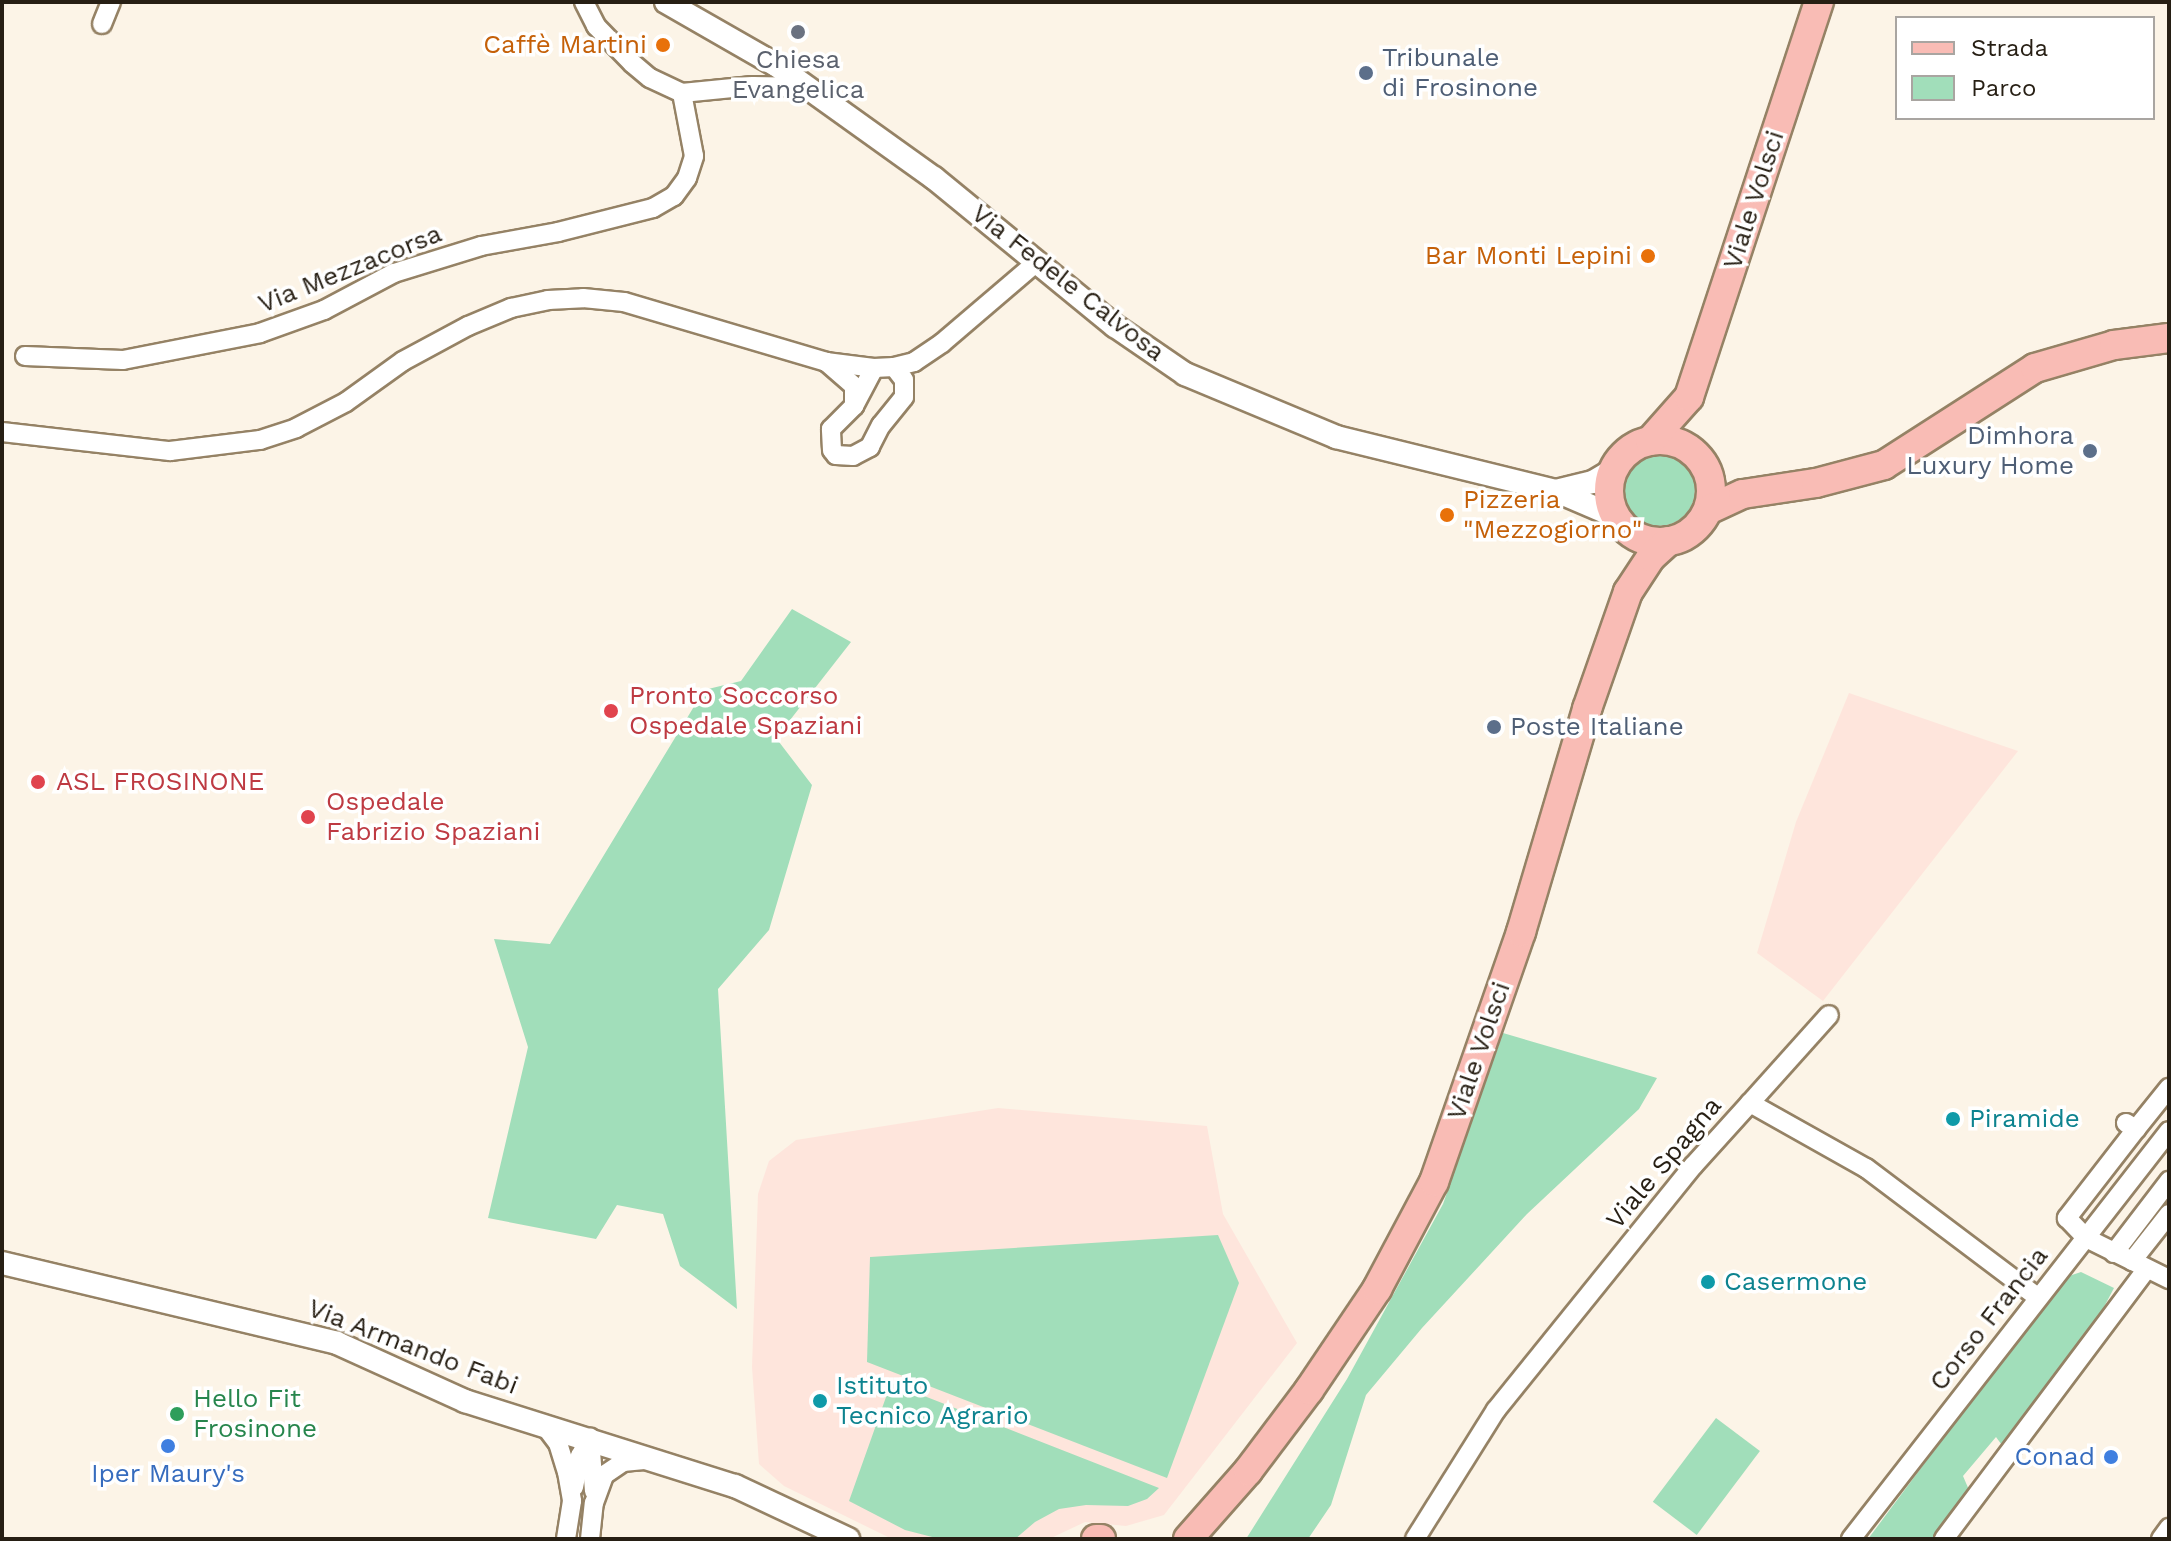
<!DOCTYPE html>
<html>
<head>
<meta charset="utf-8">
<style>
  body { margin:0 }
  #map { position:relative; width:2171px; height:1541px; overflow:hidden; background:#fcf4e7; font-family:"Work Sans",sans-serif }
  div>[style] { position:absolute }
  .education>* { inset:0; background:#fee5dc }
  .green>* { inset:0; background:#a1deba; transform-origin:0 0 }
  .round { border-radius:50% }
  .roads { filter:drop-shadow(2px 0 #958265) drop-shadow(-2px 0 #958265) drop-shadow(0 2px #958265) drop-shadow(0 -2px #958265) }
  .minor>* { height:18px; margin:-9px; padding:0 9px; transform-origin:9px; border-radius:9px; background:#fff }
  .tertiary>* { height:22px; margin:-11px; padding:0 11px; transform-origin:11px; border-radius:11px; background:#fff }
  .primary>* { height:28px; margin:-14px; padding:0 14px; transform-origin:14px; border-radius:14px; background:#f9bcb5 }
  .primary>.ring { margin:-14px; padding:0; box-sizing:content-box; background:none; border:28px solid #f9bcb5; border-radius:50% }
  .dots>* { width:22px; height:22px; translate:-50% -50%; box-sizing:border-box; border:4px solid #fff; border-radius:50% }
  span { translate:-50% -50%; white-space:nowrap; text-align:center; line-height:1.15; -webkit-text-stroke:7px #fff; paint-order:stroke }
  .food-label { font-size:26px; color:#c56008 }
  .right { translate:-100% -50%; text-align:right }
  .left { translate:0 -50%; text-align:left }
  .service-label { font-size:26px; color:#4e5e75 }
  .worship-label { font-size:26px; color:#5b616d }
  .street-label { font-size:26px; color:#271f14 }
  .health-label { font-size:26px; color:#be3a42 }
  .culture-label { font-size:26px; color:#0d838f }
  .leisure-label { font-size:26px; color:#27864d }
  .shop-label { font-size:26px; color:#366cbe }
  .frame { position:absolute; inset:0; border:4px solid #271f14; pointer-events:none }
  .legend { position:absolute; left:1895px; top:16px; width:260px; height:104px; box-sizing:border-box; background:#fff; border:2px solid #a9a5a1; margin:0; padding:10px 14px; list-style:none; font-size:24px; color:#271f14 }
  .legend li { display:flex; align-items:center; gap:16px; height:40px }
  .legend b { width:40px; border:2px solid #a9a5a1 }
</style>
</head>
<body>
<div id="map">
  <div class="education">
    <i style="clip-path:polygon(1849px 693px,2018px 751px,1823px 1001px,1757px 953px,1796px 822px)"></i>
    <i style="clip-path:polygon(998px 1108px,1207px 1126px,1223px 1214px,1297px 1343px,1164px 1515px,1126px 1526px,1085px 1522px,1049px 1539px,892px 1539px,784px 1486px,759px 1464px,752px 1367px,758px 1194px,769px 1161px,796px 1140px)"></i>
  </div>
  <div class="green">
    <i class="round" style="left:1623px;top:454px;width:72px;height:72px"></i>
    <i style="clip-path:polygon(792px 609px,851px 642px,776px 738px,812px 785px,769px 930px,718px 989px,737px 1309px,680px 1266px,663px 1214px,617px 1205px,596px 1239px,488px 1218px,528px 1047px,494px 939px,550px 944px,704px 690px,741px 681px)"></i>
    <i style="clip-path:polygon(1503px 1033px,1657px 1078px,1639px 1109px,1527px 1214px,1422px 1328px,1366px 1395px,1331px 1505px,1308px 1539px,1246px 1539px,1347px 1379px,1443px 1204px)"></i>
    <i style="clip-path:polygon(1218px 1235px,1239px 1283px,1167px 1478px,867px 1362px,870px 1257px)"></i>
    <i style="clip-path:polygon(2081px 1272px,2114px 1288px,2085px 1343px,2035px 1402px,2004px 1448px,1996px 1437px,1963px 1476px,1969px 1490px,1932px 1539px,1868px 1539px,2063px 1278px)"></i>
    <i style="clip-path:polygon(891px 1383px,1159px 1488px,1147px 1499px,1128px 1506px,1086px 1505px,1059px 1509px,1035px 1522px,1015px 1539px,940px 1539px,905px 1530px,849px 1501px)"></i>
    <i style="left:1716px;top:1418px;width:55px;height:105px;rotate:37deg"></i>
  </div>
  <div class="roads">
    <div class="minor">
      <i style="left:584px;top:2px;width:27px;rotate:63deg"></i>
      <i style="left:596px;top:26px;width:52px;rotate:45.8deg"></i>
      <i style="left:632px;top:63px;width:23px;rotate:40deg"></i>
      <i style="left:650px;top:78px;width:35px;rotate:25deg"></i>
      <i style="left:682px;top:93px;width:71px;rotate:-5.6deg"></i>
      <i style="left:753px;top:86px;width:54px;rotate:1.1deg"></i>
      <i style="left:102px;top:24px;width:24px;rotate:-68deg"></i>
      <i style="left:25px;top:356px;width:98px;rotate:2.3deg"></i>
      <i style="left:123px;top:360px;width:140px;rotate:-11.1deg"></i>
      <i style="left:260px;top:333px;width:68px;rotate:-19.8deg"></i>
      <i style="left:324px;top:310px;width:79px;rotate:-27.9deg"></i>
      <i style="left:394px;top:273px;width:91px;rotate:-17.2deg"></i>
      <i style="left:481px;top:246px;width:78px;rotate:-10.3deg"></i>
      <i style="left:558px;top:232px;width:98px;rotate:-14.2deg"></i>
      <i style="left:653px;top:208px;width:24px;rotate:-30deg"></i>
      <i style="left:674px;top:196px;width:22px;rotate:-54deg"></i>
      <i style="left:687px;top:178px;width:23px;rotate:-72deg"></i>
      <i style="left:694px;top:156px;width:64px;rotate:-100.8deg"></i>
      <i style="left:894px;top:367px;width:16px;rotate:52deg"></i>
      <i style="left:904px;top:380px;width:17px;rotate:90deg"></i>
      <i style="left:904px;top:397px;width:36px;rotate:129deg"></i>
      <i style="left:881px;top:425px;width:25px;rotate:117deg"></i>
      <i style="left:870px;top:447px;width:19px;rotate:152deg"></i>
      <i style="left:853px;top:456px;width:17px;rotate:-177deg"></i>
      <i style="left:836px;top:455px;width:6px;rotate:-129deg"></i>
      <i style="left:832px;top:450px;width:21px;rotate:-93deg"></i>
      <i style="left:831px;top:429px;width:33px;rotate:-45deg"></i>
      <i style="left:854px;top:406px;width:43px;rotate:-62.2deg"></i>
      <i style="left:874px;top:368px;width:20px;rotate:-3deg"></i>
      <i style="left:894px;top:367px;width:21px;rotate:-14deg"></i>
      <i style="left:914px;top:362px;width:34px;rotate:-34deg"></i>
      <i style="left:942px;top:343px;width:125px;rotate:-40.5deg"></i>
      <i style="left:854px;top:406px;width:20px;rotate:-90deg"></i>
      <i style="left:854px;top:386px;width:37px;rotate:-139deg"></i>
      <i style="left:826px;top:362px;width:48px;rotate:7.1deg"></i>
      <i style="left:2px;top:432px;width:169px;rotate:6.5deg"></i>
      <i style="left:170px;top:451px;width:91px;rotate:-7deg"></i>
      <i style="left:260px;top:440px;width:38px;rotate:-18deg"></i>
      <i style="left:296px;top:428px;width:56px;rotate:-27.5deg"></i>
      <i style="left:346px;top:402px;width:70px;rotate:-35.7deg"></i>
      <i style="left:403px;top:361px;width:74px;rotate:-28.3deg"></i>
      <i style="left:468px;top:326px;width:47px;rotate:-22.7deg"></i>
      <i style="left:511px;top:308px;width:38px;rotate:-12deg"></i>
      <i style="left:548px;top:300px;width:35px;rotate:-3deg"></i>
      <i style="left:583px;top:298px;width:41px;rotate:5.6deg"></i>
      <i style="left:624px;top:302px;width:211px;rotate:16.5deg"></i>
      <i style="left:1750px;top:1103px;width:118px;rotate:-48.1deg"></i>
      <i style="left:2126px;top:1123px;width:12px;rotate:31deg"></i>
      <i style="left:2136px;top:1129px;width:113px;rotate:127.8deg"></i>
      <i style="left:2067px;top:1218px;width:28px;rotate:46deg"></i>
      <i style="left:2086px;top:1238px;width:93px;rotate:26.3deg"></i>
      <i style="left:2136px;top:1129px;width:53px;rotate:-51.2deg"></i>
      <i style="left:2114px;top:1253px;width:91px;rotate:-52.6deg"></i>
      <i style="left:2132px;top:1261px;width:60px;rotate:-51.8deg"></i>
      <i style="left:545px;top:1426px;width:21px;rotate:53deg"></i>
      <i style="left:558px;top:1443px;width:30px;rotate:73deg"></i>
      <i style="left:567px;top:1472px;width:29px;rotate:80deg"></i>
      <i style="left:572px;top:1501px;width:38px;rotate:99deg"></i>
      <i style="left:590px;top:1438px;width:53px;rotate:85.7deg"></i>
      <i style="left:574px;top:1487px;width:32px;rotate:-79deg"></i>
      <i style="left:580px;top:1456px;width:21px;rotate:-61deg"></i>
      <i style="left:590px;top:1539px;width:36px;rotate:-84deg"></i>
      <i style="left:594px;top:1503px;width:30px;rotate:-70deg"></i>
      <i style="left:604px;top:1475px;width:23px;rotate:-34deg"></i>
      <i style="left:623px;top:1462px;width:24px;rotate:-5deg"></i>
      <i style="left:1415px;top:1539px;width:152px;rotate:-57.9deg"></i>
      <i style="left:1496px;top:1410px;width:314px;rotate:-51.1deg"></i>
      <i style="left:1693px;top:1166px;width:85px;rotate:-47.9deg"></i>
      <i style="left:1750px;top:1103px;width:133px;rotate:29.3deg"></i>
      <i style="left:1866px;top:1168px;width:214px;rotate:37deg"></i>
      <i style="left:1851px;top:1539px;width:517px;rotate:-52.07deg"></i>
      <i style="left:1944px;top:1539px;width:338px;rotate:-53.1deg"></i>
      <i style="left:2161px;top:1539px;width:14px;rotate:-54deg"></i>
    </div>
    <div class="tertiary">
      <i style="left:666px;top:2px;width:127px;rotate:29.8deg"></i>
      <i style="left:776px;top:65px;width:194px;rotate:35.6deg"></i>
      <i style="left:934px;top:178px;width:234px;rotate:39.3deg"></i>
      <i style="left:1115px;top:326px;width:85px;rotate:34.4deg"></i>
      <i style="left:1185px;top:374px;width:164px;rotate:22.6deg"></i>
      <i style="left:1336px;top:437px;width:227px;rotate:13.8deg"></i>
      <i style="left:1556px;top:491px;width:66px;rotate:23.1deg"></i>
      <i style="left:1556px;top:491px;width:38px;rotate:-14deg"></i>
      <i style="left:1593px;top:482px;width:26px;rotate:-31deg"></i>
      <i style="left:2px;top:1263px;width:344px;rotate:13.4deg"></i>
      <i style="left:337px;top:1343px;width:141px;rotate:24.4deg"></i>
      <i style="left:465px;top:1401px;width:283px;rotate:17.5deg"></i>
      <i style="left:735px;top:1486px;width:125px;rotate:25.1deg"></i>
    </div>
    <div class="primary">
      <i class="ring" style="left:1609px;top:440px;width:74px;height:74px"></i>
      <i style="left:1650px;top:441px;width:59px;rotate:-48.4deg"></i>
      <i style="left:1689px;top:397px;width:416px;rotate:-71.8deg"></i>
      <i style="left:1708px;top:510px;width:38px;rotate:-25deg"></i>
      <i style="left:1743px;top:494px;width:74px;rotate:-8.6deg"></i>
      <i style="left:1816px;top:483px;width:70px;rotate:-14.8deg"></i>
      <i style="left:1884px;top:465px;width:179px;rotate:-32.7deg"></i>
      <i style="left:2035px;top:368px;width:82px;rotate:-16.2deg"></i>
      <i style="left:2114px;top:345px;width:55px;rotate:-7.3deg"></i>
      <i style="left:1096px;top:1539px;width:5px"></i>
      <i style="left:1188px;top:1539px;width:91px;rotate:-48.6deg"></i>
      <i style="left:1248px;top:1471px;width:101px;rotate:-53deg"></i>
      <i style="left:1309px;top:1390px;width:122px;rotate:-56deg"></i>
      <i style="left:1377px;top:1289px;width:121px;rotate:-62deg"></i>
      <i style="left:1434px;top:1182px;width:265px;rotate:-70.8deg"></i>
      <i style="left:1521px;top:932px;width:233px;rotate:-73.5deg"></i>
      <i style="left:1587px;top:709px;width:124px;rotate:-70.7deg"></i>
      <i style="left:1628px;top:592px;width:42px;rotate:-56.7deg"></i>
      <i style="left:1651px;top:557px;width:24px;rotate:-42deg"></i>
    </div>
  </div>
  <div class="dots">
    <i style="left:798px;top:32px;background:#6b7280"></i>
    <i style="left:663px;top:45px;background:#e8710a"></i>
    <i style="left:1366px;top:73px;background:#5c6f8a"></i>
    <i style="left:1648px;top:256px;background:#e8710a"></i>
    <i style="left:2090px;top:451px;background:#5c6f8a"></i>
    <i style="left:1447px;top:515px;background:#e8710a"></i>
    <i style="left:611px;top:711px;background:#e0444e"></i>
    <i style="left:1494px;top:727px;background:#5c6f8a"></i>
    <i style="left:38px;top:782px;background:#e0444e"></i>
    <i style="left:308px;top:817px;background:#e0444e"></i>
    <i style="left:1953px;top:1119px;background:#0f9aa8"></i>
    <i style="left:1708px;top:1282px;background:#0f9aa8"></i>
    <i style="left:820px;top:1401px;background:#0f9aa8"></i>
    <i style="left:177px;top:1414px;background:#2e9e5b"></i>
    <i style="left:168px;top:1446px;background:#3f7fe0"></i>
    <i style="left:2111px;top:1457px;background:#3f7fe0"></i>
  </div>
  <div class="food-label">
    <span class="right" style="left:647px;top:45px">Caffè Martini</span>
    <span class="right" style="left:1632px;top:256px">Bar Monti Lepini</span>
    <span class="left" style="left:1463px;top:515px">Pizzeria<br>"Mezzogiorno"</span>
  </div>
  <div class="service-label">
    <span class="left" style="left:1382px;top:73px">Tribunale<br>di Frosinone</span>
    <span class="right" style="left:2074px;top:451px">Dimhora<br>Luxury Home</span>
    <span class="left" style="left:1510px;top:727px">Poste Italiane</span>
  </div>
  <div class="worship-label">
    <span style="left:798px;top:75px">Chiesa<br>Evangelica</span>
  </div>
  <div class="street-label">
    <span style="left:1754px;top:200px;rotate:-72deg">Viale Volsci</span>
    <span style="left:350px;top:269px;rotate:-22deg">Via Mezzacorsa</span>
    <span style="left:1068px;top:283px;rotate:38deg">Via Fedele Calvosa</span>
    <span style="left:1479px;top:1051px;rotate:-71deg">Viale Volsci</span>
    <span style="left:1664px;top:1163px;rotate:-50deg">Viale Spagna</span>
    <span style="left:1989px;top:1319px;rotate:-52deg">Corso Francia</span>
    <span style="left:413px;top:1347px;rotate:21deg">Via Armando Fabi</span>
  </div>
  <div class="health-label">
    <span class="left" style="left:629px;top:711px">Pronto Soccorso<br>Ospedale Spaziani</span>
    <span class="left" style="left:56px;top:782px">ASL FROSINONE</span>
    <span class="left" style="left:326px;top:817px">Ospedale<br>Fabrizio Spaziani</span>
  </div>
  <div class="culture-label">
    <span class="left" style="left:1969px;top:1119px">Piramide</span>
    <span class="left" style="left:1724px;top:1282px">Casermone</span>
    <span class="left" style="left:836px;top:1401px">Istituto<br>Tecnico Agrario</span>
  </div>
  <div class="leisure-label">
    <span class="left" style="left:193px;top:1414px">Hello Fit<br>Frosinone</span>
  </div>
  <div class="shop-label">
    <span class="right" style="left:2095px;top:1457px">Conad</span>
    <span style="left:168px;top:1474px">Iper Maury's</span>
  </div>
  <div class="frame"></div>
  <ul class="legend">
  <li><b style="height:10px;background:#f9bcb5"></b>Strada</li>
  <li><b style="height:22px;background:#a1deba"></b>Parco</li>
  </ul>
</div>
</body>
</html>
